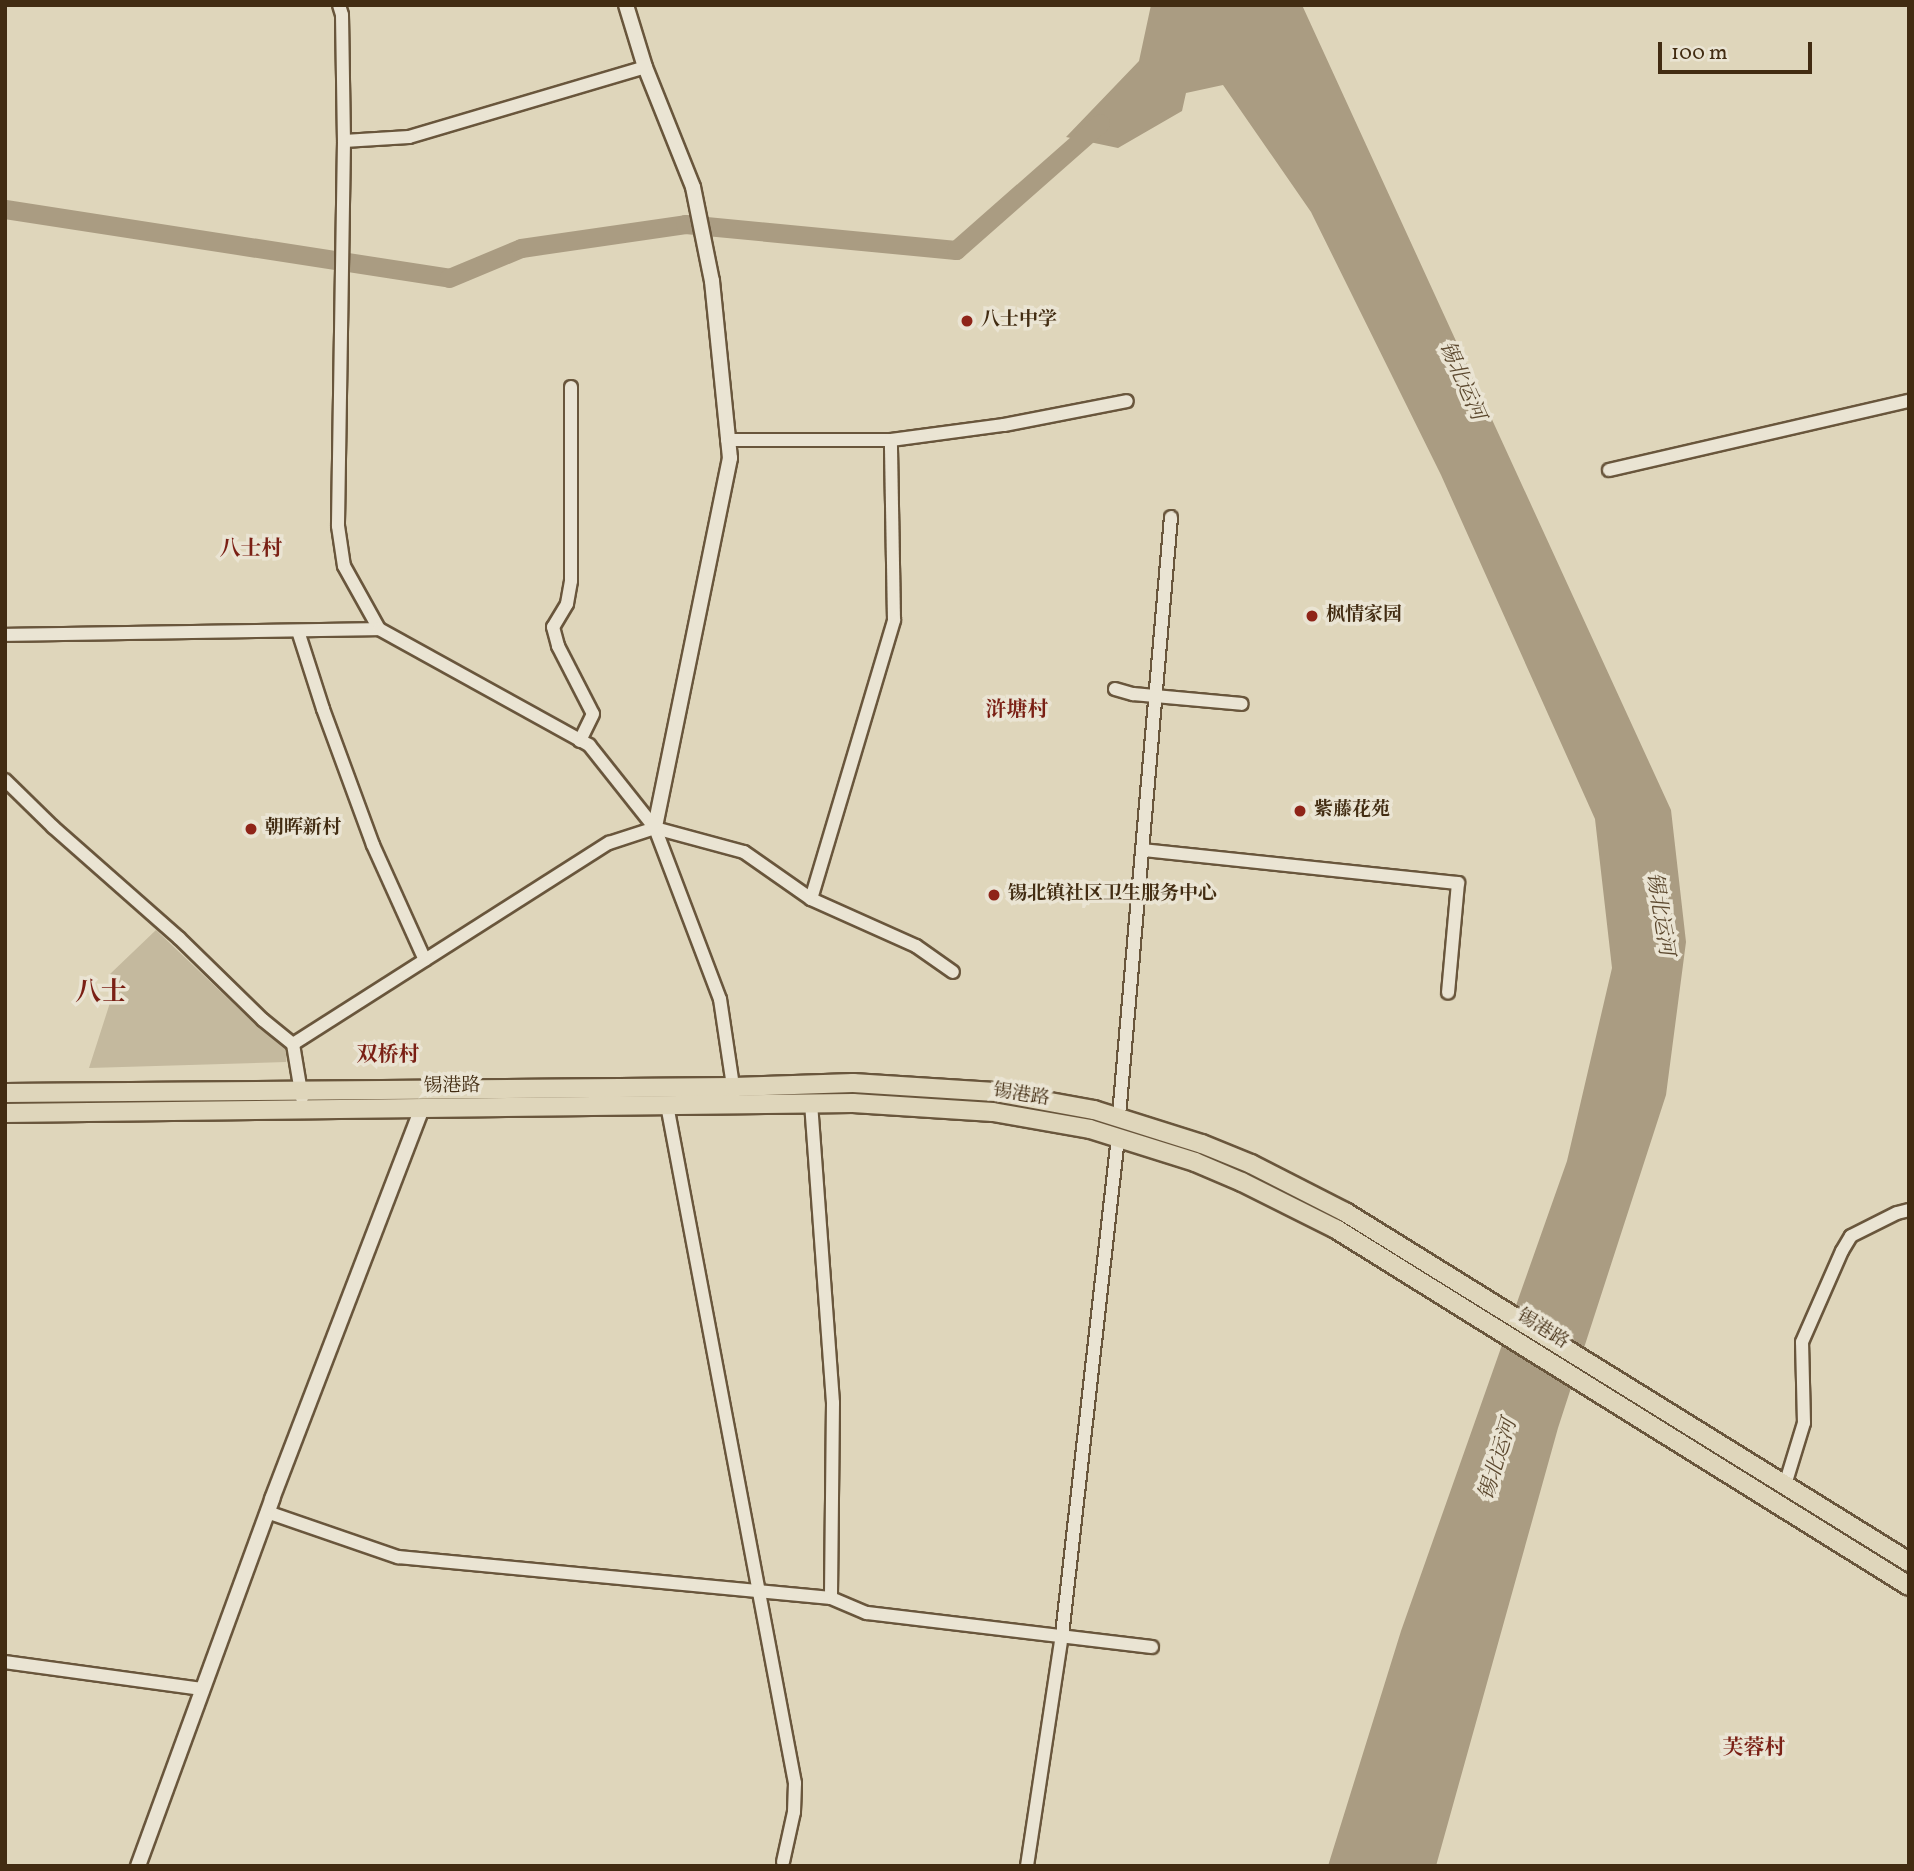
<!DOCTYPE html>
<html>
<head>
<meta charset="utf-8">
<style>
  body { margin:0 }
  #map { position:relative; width:1914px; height:1871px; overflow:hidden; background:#dfd6bb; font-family:Vollkorn,"Noto Serif SC",serif }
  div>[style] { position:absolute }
  .green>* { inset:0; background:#c4b99e }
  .water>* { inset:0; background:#aa9c82 }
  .river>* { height:19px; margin:-9.5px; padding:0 9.5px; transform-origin:9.5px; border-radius:9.5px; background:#aa9c82 }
  .roads { filter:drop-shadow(2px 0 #69563c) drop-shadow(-2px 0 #69563c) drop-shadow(0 2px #69563c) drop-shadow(0 -2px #69563c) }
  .minor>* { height:12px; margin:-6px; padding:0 6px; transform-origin:6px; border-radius:6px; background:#eae4d3 }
  .tertiary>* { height:14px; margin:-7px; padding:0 7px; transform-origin:7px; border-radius:7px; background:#eae4d3 }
  .primary>* { height:18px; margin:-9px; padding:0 9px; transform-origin:9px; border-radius:9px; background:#dfd6bb }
  .dots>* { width:19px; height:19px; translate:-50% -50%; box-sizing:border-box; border:4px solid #eae4d3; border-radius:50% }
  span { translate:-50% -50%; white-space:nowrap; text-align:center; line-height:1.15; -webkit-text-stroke:7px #eae4d3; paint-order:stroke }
  .poi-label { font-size:19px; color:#422c12; font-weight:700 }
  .left { translate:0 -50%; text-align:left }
  .street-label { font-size:19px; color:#422c12 }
  .water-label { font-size:21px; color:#5c482e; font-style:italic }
  .neighbourhood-label { font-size:21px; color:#7a1f14; font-weight:700 }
  .district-label { font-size:26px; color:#7a1f14; font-weight:700 }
  .frame { position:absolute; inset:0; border:7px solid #422c12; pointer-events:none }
  .scale { position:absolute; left:1658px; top:42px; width:154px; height:32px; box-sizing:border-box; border:4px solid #422c12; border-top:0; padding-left:9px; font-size:21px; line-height:24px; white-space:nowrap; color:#422c12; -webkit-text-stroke:5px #eae4d3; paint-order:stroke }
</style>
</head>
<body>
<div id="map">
  <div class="green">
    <i style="clip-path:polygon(156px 930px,260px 1029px,288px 1049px,286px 1062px,89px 1068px,117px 981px,110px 974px)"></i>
  </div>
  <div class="water">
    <i style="clip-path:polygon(1151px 5px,1302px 5px,1671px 810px,1686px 942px,1666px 1095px,1558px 1428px,1436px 1866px,1328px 1866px,1401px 1631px,1567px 1161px,1612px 968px,1595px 819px,1441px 475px,1311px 212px,1223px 85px,1186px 93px,1182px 111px,1118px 148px,1066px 137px,1139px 61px)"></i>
  </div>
  <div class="river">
    <i style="left:5px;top:209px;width:449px;rotate:8.8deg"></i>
    <i style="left:449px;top:278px;width:78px;rotate:-22.6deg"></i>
    <i style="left:521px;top:248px;width:166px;rotate:-8.3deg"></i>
    <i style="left:685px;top:224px;width:272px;rotate:5.5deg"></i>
    <i style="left:956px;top:250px;width:192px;rotate:-41.4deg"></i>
  </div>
  <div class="roads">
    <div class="minor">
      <i style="left:339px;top:5px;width:10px;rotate:73deg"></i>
      <i style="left:342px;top:15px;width:126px;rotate:89.1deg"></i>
      <i style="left:344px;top:141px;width:385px;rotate:90.9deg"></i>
      <i style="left:338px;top:526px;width:40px;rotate:81.5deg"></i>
      <i style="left:344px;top:566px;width:72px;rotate:60.9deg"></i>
      <i style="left:344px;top:141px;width:65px;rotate:-3.5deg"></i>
      <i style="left:409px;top:137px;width:246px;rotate:-16.5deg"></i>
      <i style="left:571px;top:387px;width:194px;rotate:90deg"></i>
      <i style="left:571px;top:581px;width:23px;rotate:100deg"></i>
      <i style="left:567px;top:604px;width:27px;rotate:121deg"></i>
      <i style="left:553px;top:627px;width:20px;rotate:75deg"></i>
      <i style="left:558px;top:646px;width:76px;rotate:62.8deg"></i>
      <i style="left:593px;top:714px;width:30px;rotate:116deg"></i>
      <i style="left:727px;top:440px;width:164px"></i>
      <i style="left:891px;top:440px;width:114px;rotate:-7.6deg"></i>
      <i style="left:1004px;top:425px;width:125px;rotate:-11deg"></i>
      <i style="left:1609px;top:470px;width:308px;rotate:-13deg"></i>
      <i style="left:298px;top:631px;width:82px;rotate:72.2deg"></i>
      <i style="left:323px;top:709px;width:145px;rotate:69.8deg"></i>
      <i style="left:373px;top:845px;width:126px;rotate:65.7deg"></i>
      <i style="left:5px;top:635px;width:374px;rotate:-0.9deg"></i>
      <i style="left:379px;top:629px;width:240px;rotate:28.9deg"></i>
      <i style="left:589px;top:745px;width:106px;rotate:51.5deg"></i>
      <i style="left:655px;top:828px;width:183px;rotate:69.2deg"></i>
      <i style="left:720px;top:999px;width:95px;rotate:81.5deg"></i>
      <i style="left:1115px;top:689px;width:19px;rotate:16deg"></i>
      <i style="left:1133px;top:694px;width:109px;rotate:5.2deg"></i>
      <i style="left:5px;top:780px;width:67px;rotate:44.4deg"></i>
      <i style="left:53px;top:827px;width:168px;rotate:41.4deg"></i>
      <i style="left:179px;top:938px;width:117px;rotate:44.3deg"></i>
      <i style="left:263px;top:1020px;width:38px;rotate:39deg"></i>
      <i style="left:1143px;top:850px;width:317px;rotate:6deg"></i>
      <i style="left:1458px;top:883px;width:110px;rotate:95.2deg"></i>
      <i style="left:811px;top:899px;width:291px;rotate:-73.4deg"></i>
      <i style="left:894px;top:620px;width:180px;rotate:-91deg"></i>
      <i style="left:302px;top:1098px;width:55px;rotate:-99.5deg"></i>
      <i style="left:293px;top:1044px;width:375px;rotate:-32.5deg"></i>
      <i style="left:609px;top:843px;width:48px;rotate:-18.1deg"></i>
      <i style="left:655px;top:828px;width:92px;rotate:15.1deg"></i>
      <i style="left:744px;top:852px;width:82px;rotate:35deg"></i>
      <i style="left:811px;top:899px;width:115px;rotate:24.1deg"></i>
      <i style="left:916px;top:946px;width:45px;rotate:35.1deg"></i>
      <i style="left:811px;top:1103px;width:301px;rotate:85.8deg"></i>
      <i style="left:833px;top:1403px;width:195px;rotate:90.6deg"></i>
      <i style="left:667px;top:1105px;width:690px;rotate:79.31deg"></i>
      <i style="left:795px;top:1783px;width:29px;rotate:92deg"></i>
      <i style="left:794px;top:1812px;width:51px;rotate:102.4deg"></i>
      <i style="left:1119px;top:1116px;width:601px;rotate:-85.04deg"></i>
      <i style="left:1785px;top:1485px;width:65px;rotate:-73deg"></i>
      <i style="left:1804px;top:1423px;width:81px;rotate:-91.4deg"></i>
      <i style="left:1802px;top:1342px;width:99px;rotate:-66.3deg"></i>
      <i style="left:1842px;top:1251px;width:17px;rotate:-59deg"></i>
      <i style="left:1851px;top:1236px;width:51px;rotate:-26.6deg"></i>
      <i style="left:1897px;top:1213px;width:12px;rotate:-14deg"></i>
      <i style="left:267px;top:1512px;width:139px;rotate:19deg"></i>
      <i style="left:398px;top:1557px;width:435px;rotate:5.4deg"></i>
      <i style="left:831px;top:1598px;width:39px;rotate:23deg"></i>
      <i style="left:867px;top:1613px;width:287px;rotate:6.8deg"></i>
      <i style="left:5px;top:1662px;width:200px;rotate:7.8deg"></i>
      <i style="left:1027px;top:1866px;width:234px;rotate:-81.4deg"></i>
      <i style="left:1062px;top:1635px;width:501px;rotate:-83.58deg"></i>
    </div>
    <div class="tertiary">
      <i style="left:626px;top:5px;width:65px;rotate:73deg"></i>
      <i style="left:645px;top:67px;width:129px;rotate:68.2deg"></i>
      <i style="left:693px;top:187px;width:96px;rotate:78.6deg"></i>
      <i style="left:712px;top:281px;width:178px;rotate:84.2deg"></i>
      <i style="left:730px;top:458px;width:378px;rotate:101.5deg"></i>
      <i style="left:138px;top:1866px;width:391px;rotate:-69.9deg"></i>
      <i style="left:272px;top:1499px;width:419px;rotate:-69deg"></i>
    </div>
    <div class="primary">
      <i style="left:5px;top:1093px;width:729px;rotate:-0.47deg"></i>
      <i style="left:734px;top:1087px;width:119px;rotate:-1.9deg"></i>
      <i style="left:853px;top:1083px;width:142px;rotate:3.6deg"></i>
      <i style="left:995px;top:1092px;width:101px;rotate:10.3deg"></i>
      <i style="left:1094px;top:1110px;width:113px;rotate:17.5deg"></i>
      <i style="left:1202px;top:1144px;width:53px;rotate:22.2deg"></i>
      <i style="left:1251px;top:1164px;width:106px;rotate:27.1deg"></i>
      <i style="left:1345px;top:1212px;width:664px;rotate:31.82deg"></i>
      <i style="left:5px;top:1113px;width:848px;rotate:-0.68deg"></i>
      <i style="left:853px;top:1103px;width:140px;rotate:3.7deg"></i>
      <i style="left:993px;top:1112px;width:98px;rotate:9.9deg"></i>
      <i style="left:1090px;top:1129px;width:110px;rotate:17.4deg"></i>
      <i style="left:1195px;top:1162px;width:51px;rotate:23.1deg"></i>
      <i style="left:1242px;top:1182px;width:105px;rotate:26.6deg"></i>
      <i style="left:1336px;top:1229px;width:675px;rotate:31.92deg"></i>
    </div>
  </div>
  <div class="dots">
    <i style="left:967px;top:321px;background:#8f2418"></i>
    <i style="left:1312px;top:616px;background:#8f2418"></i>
    <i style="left:1300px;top:811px;background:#8f2418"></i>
    <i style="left:251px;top:829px;background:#8f2418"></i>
    <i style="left:994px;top:895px;background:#8f2418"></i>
  </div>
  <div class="poi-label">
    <span class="left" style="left:981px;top:321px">八士中学</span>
    <span class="left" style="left:1326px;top:616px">枫情家园</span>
    <span class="left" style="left:1314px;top:811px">紫藤花苑</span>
    <span class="left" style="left:265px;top:829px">朝晖新村</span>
    <span class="left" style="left:1008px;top:895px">锡北镇社区卫生服务中心</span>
  </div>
  <div class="street-label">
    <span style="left:452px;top:1087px;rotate:-1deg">锡港路</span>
    <span style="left:1021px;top:1096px;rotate:9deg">锡港路</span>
    <span style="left:1542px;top:1330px;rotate:32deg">锡港路</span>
  </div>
  <div class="water-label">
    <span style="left:1461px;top:381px;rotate:66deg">锡北运河</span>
    <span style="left:1659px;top:914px;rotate:81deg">锡北运河</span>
    <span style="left:1499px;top:1460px;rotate:-73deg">锡北运河</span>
  </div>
  <div class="neighbourhood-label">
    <span style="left:251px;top:550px">八士村</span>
    <span style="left:1017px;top:711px">浒塘村</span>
    <span style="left:388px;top:1056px">双桥村</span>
    <span style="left:1754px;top:1749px">芙蓉村</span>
  </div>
  <div class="district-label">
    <span style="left:101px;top:994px">八士</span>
  </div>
  <div class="frame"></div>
  <div class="scale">100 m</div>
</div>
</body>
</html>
